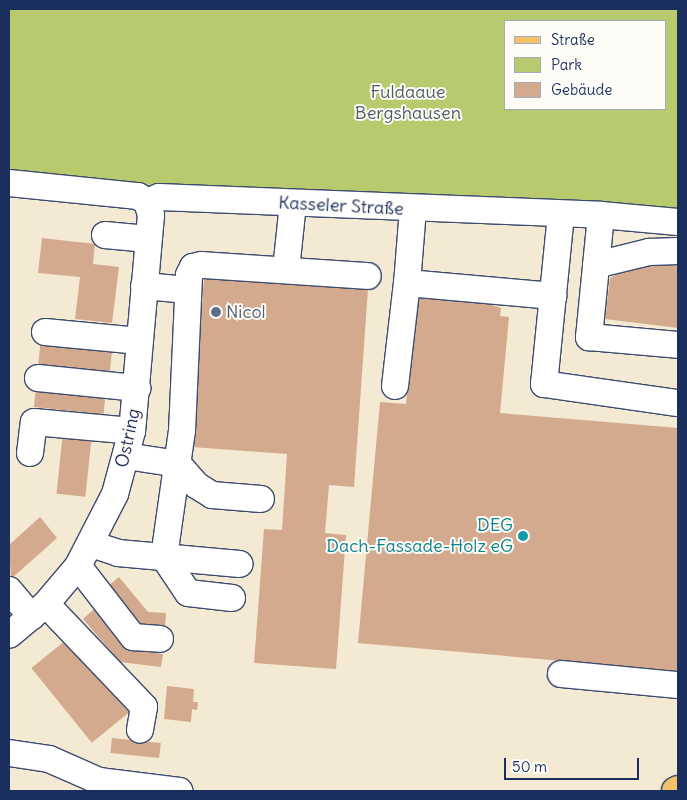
<!DOCTYPE html>
<html>
<head>
<meta charset="utf-8">
<style>
  body { margin:0 }
  #map { position:relative; width:687px; height:800px; overflow:hidden; background:#f4e9d2; font-family:Delius,sans-serif }
  div>[style] { position:absolute }
  .green>* { inset:0; background:#b7cb6e }
  .building>* { inset:0; background:#d4aa8e; transform-origin:0 0 }
  .roads { filter:drop-shadow(1px 0 #3c4b6f) drop-shadow(-1px 0 #3c4b6f) drop-shadow(0 1px #3c4b6f) drop-shadow(0 -1px #3c4b6f) }
  .minor>* { height:26px; margin:-13px; padding:0 13px; transform-origin:13px; border-radius:13px; background:#fff }
  .major>* { height:28px; margin:-14px; padding:0 14px; transform-origin:14px; border-radius:14px; background:#f3c26a }
  .dots>* { width:14px; height:14px; translate:-50% -50%; box-sizing:border-box; border:2px solid #fdfcf7; border-radius:50% }
  span { translate:-50% -50%; white-space:nowrap; text-align:center; line-height:1.15; -webkit-text-stroke:4px #fdfcf7; paint-order:stroke }
  .park-label { font-size:18px; color:#4a5e63 }
  .street-label { font-size:18px; color:#1b2f5e }
  .service-label { font-size:18px; color:#4e5e75 }
  .left { translate:0 -50%; text-align:left }
  .culture-label { font-size:18px; color:#0d838f }
  .right { translate:-100% -50%; text-align:right }
  .frame { position:absolute; inset:0; border:10px solid #1b2f5e; pointer-events:none }
  .legend { position:absolute; left:504px; top:20px; width:162px; height:90px; box-sizing:border-box; background:#fdfcf7; border:1px solid #a3aaba; margin:0; padding:6px 9px; list-style:none; font-size:15px; color:#1b2f5e }
  .legend li { display:flex; align-items:center; gap:10px; height:25px }
  .legend b { width:25px; border:1px solid #a3aaba }
  .scale { position:absolute; left:504px; top:758px; width:135px; height:22px; box-sizing:border-box; border:2px solid #1b2f5e; border-top:0; padding-left:6px; font-size:15px; line-height:18px; white-space:nowrap; color:#1b2f5e; -webkit-text-stroke:4px #fdfcf7; paint-order:stroke }
</style>
</head>
<body>
<div id="map">
  <div class="green">
    <i style="clip-path:polygon(evenodd,9px 9px,678px 9px,678px 210px,156px 188px,9px 172px,9px 9px,506px 21px,666px 21px,666px 109px,506px 109px,506px 21px)"></i>
  </div>
  <div class="building">
    <i style="clip-path:polygon(42px 238px,95px 244px,93px 264px,119px 267px,112px 323px,75px 319px,80px 277px,38px 273px)"></i>
    <i style="clip-path:polygon(678px 264px,678px 328px,605px 319px,610px 278px,635px 265px)"></i>
    <i style="clip-path:polygon(272px 273px,300px 275px,300px 285px,368px 289px,354px 487px,329px 485px,325px 533px,346px 535px,336px 669px,254px 663px,264px 529px,282px 530px,287px 454px,192px 447px,204px 278px,272px 283px)"></i>
    <i style="clip-path:polygon(417px 294px,477px 300px,501px 308px,500px 316px,509px 317px,500px 413px,678px 428px,678px 671px,358px 643px,380px 402px,406px 404px)"></i>
    <i style="left:41px;top:338px;width:72px;height:28px;rotate:6deg"></i>
    <i style="left:36px;top:387px;width:70px;height:20px;rotate:6deg"></i>
    <i style="left:63px;top:432px;width:29px;height:62px;rotate:6deg"></i>
    <i style="clip-path:polygon(40px 517px,57px 538px,11px 579px,9px 545px)"></i>
    <i style="clip-path:polygon(119px 577px,148px 612px,166px 613px,165px 627px,139px 625px,107px 587px)"></i>
    <i style="clip-path:polygon(94px 609px,129px 649px,163px 654px,161px 667px,120px 662px,83px 619px)"></i>
    <i style="left:71px;top:636px;width:96px;height:51px;rotate:51deg"></i>
    <i style="clip-path:polygon(167px 686px,194px 689px,193px 702px,198px 702px,197px 710px,192px 709px,191px 722px,164px 719px)"></i>
    <i style="left:112px;top:738px;width:49px;height:15px;rotate:6deg"></i>
  </div>
  <div class="roads">
    <div class="minor">
      <i style="left:9px;top:183px;width:130px;rotate:5.8deg"></i>
      <i style="left:138px;top:196px;width:11px;rotate:34deg"></i>
      <i style="left:147px;top:202px;width:14px;rotate:73deg"></i>
      <i style="left:151px;top:215px;width:217px;rotate:95deg"></i>
      <i style="left:132px;top:431px;width:65px;rotate:105.1deg"></i>
      <i style="left:115px;top:494px;width:81px;rotate:117.2deg"></i>
      <i style="left:78px;top:566px;width:50px;rotate:130.1deg"></i>
      <i style="left:46px;top:604px;width:48px;rotate:140deg"></i>
      <i style="left:147px;top:202px;width:13px;rotate:-23deg"></i>
      <i style="left:159px;top:197px;width:442px;rotate:2.3deg"></i>
      <i style="left:601px;top:215px;width:77px;rotate:5.2deg"></i>
      <i style="left:413px;top:209px;width:74px;rotate:94.6deg"></i>
      <i style="left:407px;top:283px;width:147px;rotate:5.1deg"></i>
      <i style="left:561px;top:214px;width:171px;rotate:95.7deg"></i>
      <i style="left:544px;top:384px;width:135px;rotate:8.1deg"></i>
      <i style="left:601px;top:215px;width:123px;rotate:95.6deg"></i>
      <i style="left:589px;top:337px;width:89px;rotate:5.1deg"></i>
      <i style="left:105px;top:235px;width:43px;rotate:5.3deg"></i>
      <i style="left:596px;top:265px;width:55px;rotate:-13.8deg"></i>
      <i style="left:649px;top:252px;width:29px;rotate:-2deg"></i>
      <i style="left:286px;top:270px;width:67px;rotate:-84deg"></i>
      <i style="left:144px;top:286px;width:44px;rotate:5.2deg"></i>
      <i style="left:45px;top:332px;width:95px;rotate:5.4deg"></i>
      <i style="left:38px;top:378px;width:100px;rotate:5.8deg"></i>
      <i style="left:395px;top:386px;width:104px;rotate:-83.4deg"></i>
      <i style="left:30px;top:453px;width:31px;rotate:-83deg"></i>
      <i style="left:34px;top:422px;width:98px;rotate:5.2deg"></i>
      <i style="left:126px;top:456px;width:53px;rotate:8.7deg"></i>
      <i style="left:178px;top:464px;width:28px;rotate:49deg"></i>
      <i style="left:196px;top:485px;width:19px;rotate:32deg"></i>
      <i style="left:212px;top:495px;width:49px;rotate:4.7deg"></i>
      <i style="left:91px;top:544px;width:28px;rotate:18deg"></i>
      <i style="left:118px;top:553px;width:122px;rotate:5.2deg"></i>
      <i style="left:78px;top:566px;width:90px;rotate:52.2deg"></i>
      <i style="left:133px;top:637px;width:27px;rotate:4deg"></i>
      <i style="left:9px;top:590px;width:35px;rotate:50deg"></i>
      <i style="left:232px;top:598px;width:44px;rotate:-173.5deg"></i>
      <i style="left:188px;top:593px;width:43px;rotate:-123.7deg"></i>
      <i style="left:164px;top:557px;width:127px;rotate:-81.9deg"></i>
      <i style="left:182px;top:431px;width:156px;rotate:-87.4deg"></i>
      <i style="left:189px;top:275px;width:9px;rotate:-63deg"></i>
      <i style="left:193px;top:267px;width:9px;rotate:-13deg"></i>
      <i style="left:202px;top:265px;width:166px;rotate:3.8deg"></i>
      <i style="left:46px;top:604px;width:142px;rotate:46.4deg"></i>
      <i style="left:144px;top:707px;width:23px;rotate:100deg"></i>
      <i style="left:561px;top:674px;width:118px;rotate:5.4deg"></i>
      <i style="left:9px;top:753px;width:40px;rotate:8.5deg"></i>
      <i style="left:49px;top:759px;width:55px;rotate:23.7deg"></i>
      <i style="left:99px;top:781px;width:81px;rotate:7.1deg"></i>
    </div>
    <div class="major">
      <i style="left:676px;top:791px;width:2px;rotate:-27deg"></i>
    </div>
  </div>
  <div class="dots">
    <i style="left:216px;top:312px;background:#5c6f8a"></i>
    <i style="left:523px;top:536px;background:#0f9aa8"></i>
  </div>
  <div class="park-label">
    <span style="left:408px;top:103px">Fuldaaue<br>Bergshausen</span>
  </div>
  <div class="street-label">
    <span style="left:341px;top:206px;rotate:3deg">Kasseler Straße</span>
    <span style="left:128px;top:438px;rotate:-78deg">Ostring</span>
  </div>
  <div class="service-label">
    <span class="left" style="left:226px;top:312px">Nicol</span>
  </div>
  <div class="culture-label">
    <span class="right" style="left:513px;top:536px">DEG<br>Dach-Fassade-Holz eG</span>
  </div>
  <div class="frame"></div>
  <ul class="legend">
  <li><b style="height:6px;background:#f3c26a"></b>Straße</li>
  <li><b style="height:14px;background:#b7cb6e"></b>Park</li>
  <li><b style="height:14px;background:#d4aa8e"></b>Gebäude</li>
  </ul>
  <div class="scale">50 m</div>
</div>
</body>
</html>
